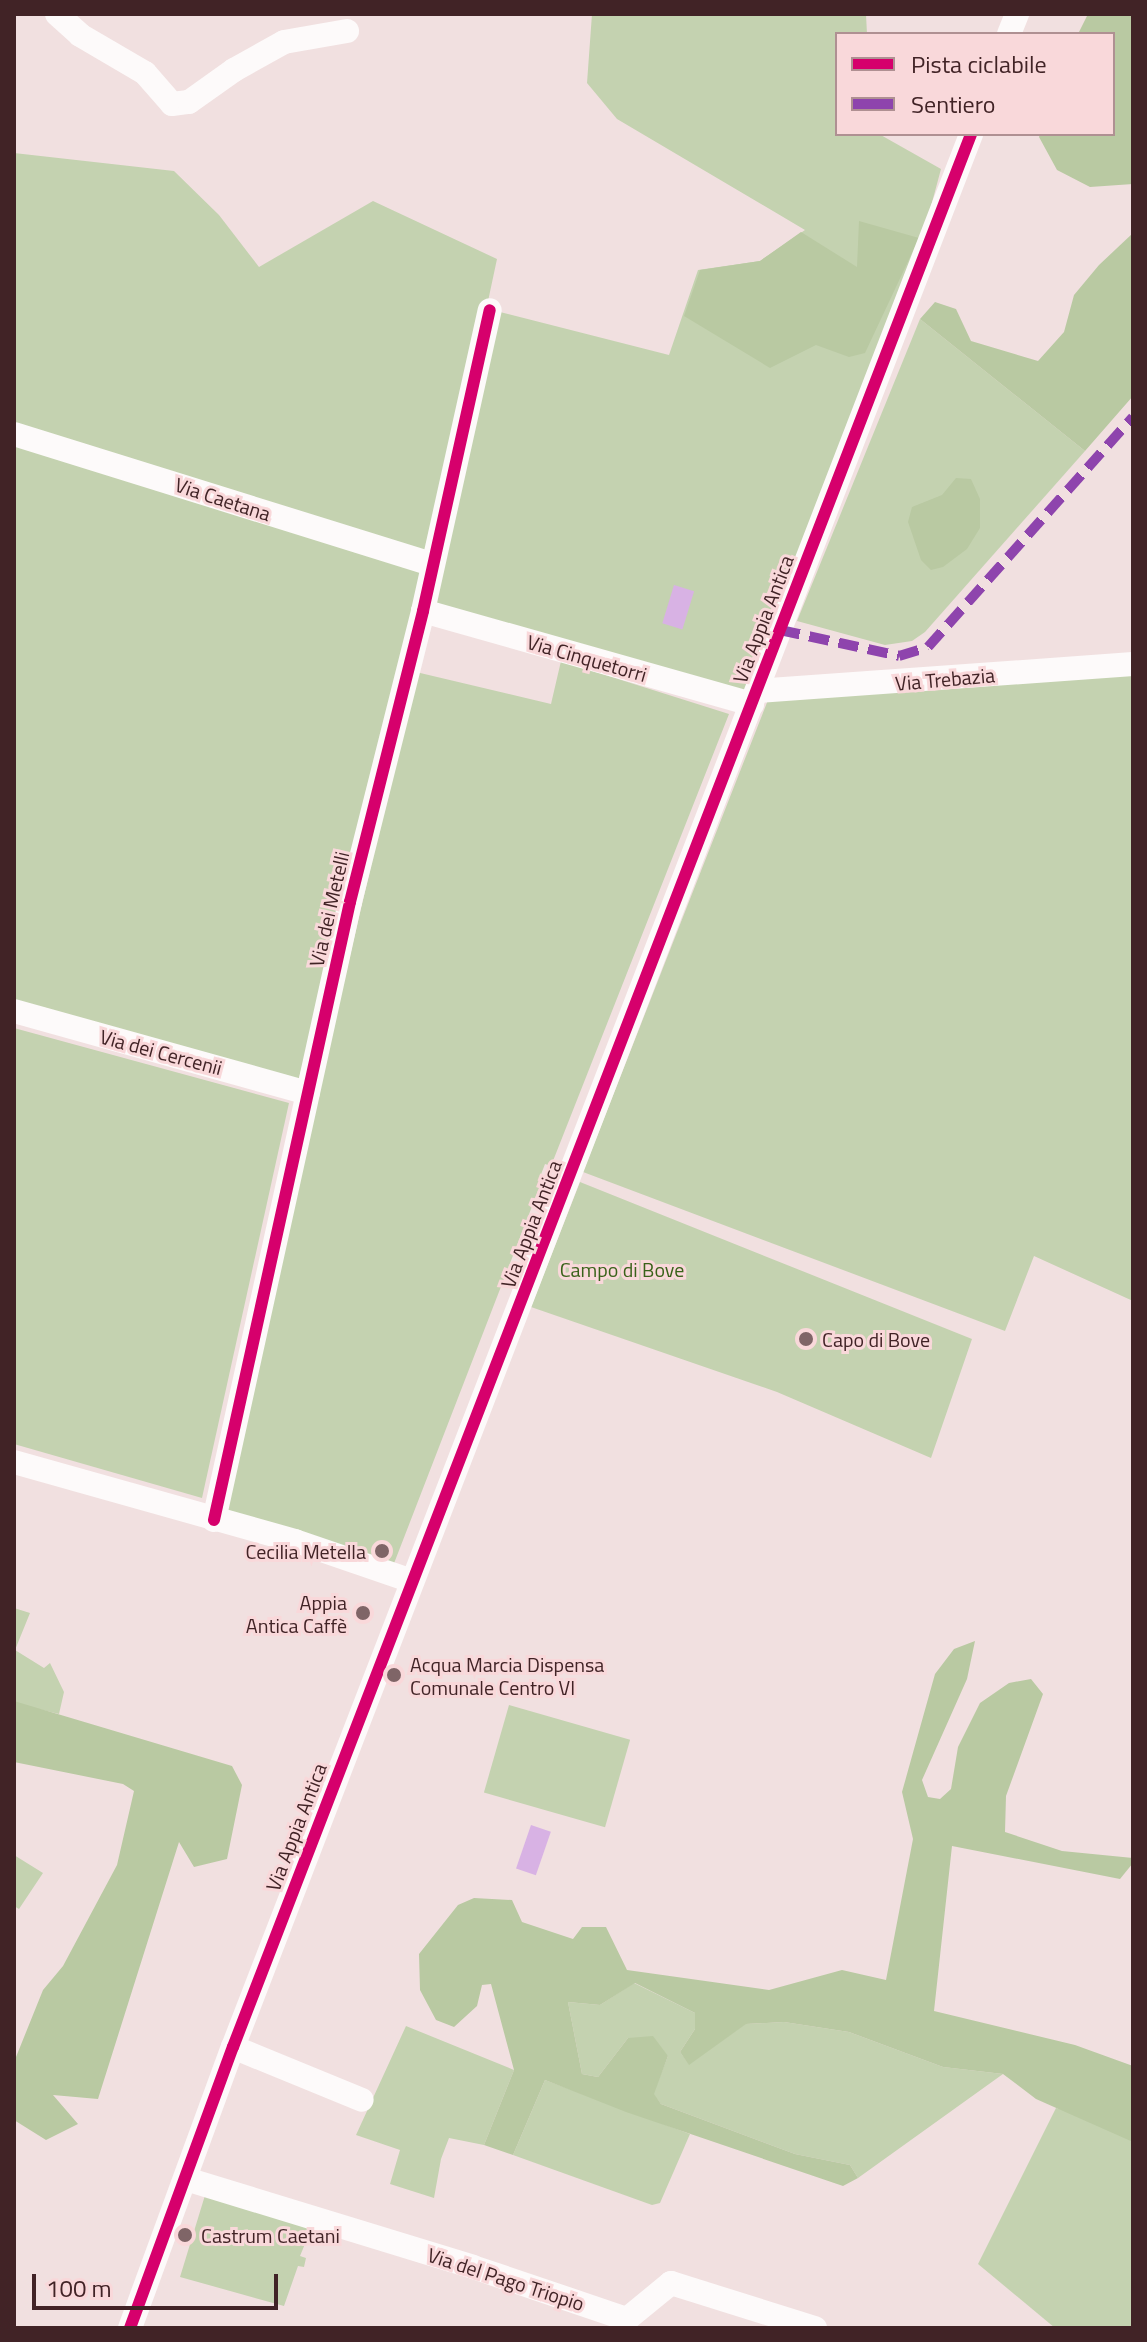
<!DOCTYPE html>
<html>
<head>
<meta charset="utf-8">
<style>
  body { margin:0 }
  #map { position:relative; width:1147px; height:2342px; overflow:hidden; background:#f1e0e0; font-family:"Titillium Web",sans-serif }
  div>[style] { position:absolute }
  .green>* { inset:0; background:#c4d2b0; transform-origin:0 0 }
  .forest>* { inset:0; background:#b9c9a2 }
  .water>* { inset:0; background:#d8b2e4; transform-origin:0 0 }
  .minor>* { height:24px; margin:-12px; padding:0 12px; transform-origin:12px; border-radius:12px; background:#fdfafa }
  .quiet>* { height:10px; margin-top:-5px; transform-origin:0; background:repeating-linear-gradient(90deg,#8e44ad 0 20px,transparent 0 30px) }
  .cycleway>* { height:12px; margin:-6px; padding:0 6px; transform-origin:6px; border-radius:6px; background:#d6006c }
  .dots>* { width:22px; height:22px; translate:-50% -50%; box-sizing:border-box; border:4px solid #f9d8da; border-radius:50% }
  span { translate:-50% -50%; white-space:nowrap; text-align:center; line-height:1.15; -webkit-text-stroke:6px #f9d8da; paint-order:stroke }
  .street-label { font-size:20px; color:#412326 }
  .park-label { font-size:20px; color:#396219 }
  .poi-label { font-size:20px; color:#412326 }
  .left { translate:0 -50%; text-align:left }
  .right { translate:-100% -50%; text-align:right }
  .frame { position:absolute; inset:0; border:16px solid #412326; pointer-events:none }
  .legend { position:absolute; left:835px; top:32px; width:280px; height:104px; box-sizing:border-box; background:#f9d8da; border:2px solid #af9092; margin:0; padding:10px 14px; list-style:none; font-size:24px; color:#412326 }
  .legend li { display:flex; align-items:center; gap:16px; height:40px }
  .legend b { width:40px; border:2px solid #af9092 }
  .scale { position:absolute; left:32px; top:2274px; width:246px; height:36px; box-sizing:border-box; border:4px solid #412326; border-top:0; padding-left:10px; font-size:24px; line-height:28px; white-space:nowrap; color:#412326; -webkit-text-stroke:6px #f9d8da; paint-order:stroke }
</style>
</head>
<body>
<div id="map">
  <div class="green">
    <i style="clip-path:polygon(592px 14px,866px 14px,867px 34px,837px 34px,837px 134px,879px 134px,941px 169px,923px 236px,746px 696px,432px 606px,500px 312px,669px 355px,698px 270px,760px 261px,805px 230px,617px 119px,587px 83px)"></i>
    <i style="clip-path:polygon(14px 153px,174px 171px,219px 215px,259px 267px,373px 201px,497px 259px,432px 564px,298px 1082px,14px 1004px)"></i>
    <i style="clip-path:polygon(920px 319px,1085px 451px,925px 632px,912px 641px,885px 645px,797px 621px)"></i>
    <i style="clip-path:polygon(561px 661px,729px 714px,551px 1166px,545px 1164px,540px 1177px,543px 1178px,393px 1566px,220px 1515px,416px 672px,551px 704px)"></i>
    <i style="clip-path:polygon(1133px 671px,1133px 1301px,1034px 1256px,1005px 1331px,583px 1172px,768px 700px)"></i>
    <i style="clip-path:polygon(14px 1028px,289px 1103px,202px 1498px,14px 1444px)"></i>
    <i style="clip-path:polygon(580px 1182px,972px 1339px,931px 1458px,777px 1392px,531px 1307px)"></i>
    <i style="clip-path:polygon(14px 1608px,30px 1613px,15px 1650px,44px 1668px,50px 1663px,64px 1692px,59px 1714px,14px 1703px)"></i>
    <i style="left:509px;top:1705px;width:126px;height:91px;rotate:16deg"></i>
    <i style="clip-path:polygon(14px 1855px,43px 1873px,19px 1909px,14px 1906px)"></i>
    <i style="clip-path:polygon(634px 1983px,695px 2013px,695px 2029px,680px 2052px,689px 2064px,745px 2024px,784px 2022px,849px 2032px,943px 2067px,1003px 2074px,858px 2178px,850px 2165px,795px 2154px,661px 2104px,653px 2094px,668px 2056px,628px 2038px,598px 2077px,582px 2074px,568px 2002px,600px 2005px)"></i>
    <i style="clip-path:polygon(406px 2026px,514px 2070px,484px 2145px,449px 2138px,441px 2159px,434px 2198px,390px 2184px,400px 2150px,356px 2135px)"></i>
    <i style="clip-path:polygon(545px 2080px,690px 2134px,660px 2203px,652px 2205px,513px 2155px)"></i>
    <i style="clip-path:polygon(1056px 2108px,1133px 2129px,1133px 2328px,1055px 2328px,978px 2264px)"></i>
    <i style="clip-path:polygon(206px 2192px,312px 2227px,300px 2256px,306px 2258px,304px 2267px,298px 2266px,284px 2306px,180px 2277px)"></i>
  </div>
  <div class="forest">
    <i style="clip-path:polygon(1088px 14px,1133px 14px,1133px 184px,1090px 187px,1057px 170px,1039px 137px,1040px 134px,1113px 134px,1113px 34px,1078px 34px)"></i>
    <i style="clip-path:polygon(859px 221px,919px 238px,865px 353px,849px 357px,816px 345px,770px 368px,684px 316px,700px 270px,760px 261px,801px 232px,857px 267px)"></i>
    <i style="clip-path:polygon(1133px 233px,1133px 396px,1085px 451px,920px 319px,935px 302px,956px 309px,971px 341px,1038px 361px,1064px 332px,1074px 295px,1099px 265px)"></i>
    <i style="clip-path:polygon(956px 478px,971px 479px,980px 499px,980px 528px,967px 549px,943px 567px,931px 570px,921px 560px,908px 522px,912px 507px,942px 495px)"></i>
    <i style="clip-path:polygon(975px 1641px,967px 1679px,922px 1780px,928px 1797px,940px 1799px,951px 1789px,958px 1747px,980px 1703px,1009px 1683px,1031px 1679px,1043px 1694px,1006px 1796px,1005px 1832px,1062px 1851px,1133px 1858px,1133px 1863px,1120px 1879px,952px 1846px,934px 2011px,1075px 2045px,1133px 2066px,1133px 2142px,1036px 2099px,1003px 2074px,943px 2067px,849px 2032px,784px 2022px,746px 2024px,689px 2065px,680px 2052px,695px 2029px,695px 2013px,635px 1983px,600px 2005px,568px 2002px,582px 2074px,598px 2077px,628px 2038px,653px 2036px,668px 2056px,654px 2094px,661px 2104px,795px 2154px,850px 2165px,858px 2178px,843px 2186px,626px 2112px,545px 2080px,513px 2155px,484px 2145px,514px 2070px,491px 1984px,482px 1985px,477px 2006px,454px 2027px,436px 2020px,420px 1990px,419px 1954px,458px 1905px,474px 1898px,512px 1900px,522px 1922px,573px 1939px,582px 1927px,606px 1927px,627px 1970px,769px 1990px,842px 1970px,886px 1980px,913px 1839px,902px 1792px,935px 1674px,954px 1649px)"></i>
    <i style="clip-path:polygon(14px 1701px,232px 1766px,242px 1785px,227px 1859px,194px 1867px,179px 1842px,98px 2099px,53px 2095px,78px 2124px,46px 2140px,14px 2120px,14px 2062px,43px 1990px,63px 1966px,117px 1865px,134px 1791px,123px 1784px,14px 1762px)"></i>
  </div>
  <div class="water">
    <i style="left:674px;top:585px;width:21px;height:40px;rotate:17deg"></i>
    <i style="left:531px;top:1825px;width:21px;height:46px;rotate:19deg"></i>
  </div>
  <div class="minor">
    <i style="left:57px;top:14px;width:31px;rotate:42deg"></i>
    <i style="left:80px;top:35px;width:75px;rotate:30.3deg"></i>
    <i style="left:145px;top:73px;width:41px;rotate:48.9deg"></i>
    <i style="left:172px;top:104px;width:17px;rotate:-7deg"></i>
    <i style="left:189px;top:102px;width:55px;rotate:-35.4deg"></i>
    <i style="left:234px;top:70px;width:57px;rotate:-29.2deg"></i>
    <i style="left:284px;top:42px;width:64px;rotate:-9.9deg"></i>
    <i style="left:1009px;top:34px;width:22px;rotate:-68deg"></i>
    <i style="left:14px;top:434px;width:438px;rotate:17.3deg"></i>
    <i style="left:423px;top:611px;width:342px;rotate:15.8deg"></i>
    <i style="left:757px;top:691px;width:377px;rotate:-4.1deg"></i>
    <i style="left:14px;top:1011px;width:305px;rotate:15.6deg"></i>
    <i style="left:14px;top:1462px;width:292px;rotate:15.7deg"></i>
    <i style="left:295px;top:1541px;width:124px;rotate:18.9deg"></i>
    <i style="left:214px;top:1520px;width:633px;rotate:-77.59deg"></i>
    <i style="left:350px;top:902px;width:300px;rotate:-75.9deg"></i>
    <i style="left:423px;top:611px;width:308px;rotate:-77.5deg"></i>
    <i style="left:233px;top:2047px;width:139px;rotate:22.3deg"></i>
    <i style="left:186px;top:2179px;width:300px;rotate:17deg"></i>
    <i style="left:473px;top:2267px;width:163px;rotate:18.7deg"></i>
    <i style="left:627px;top:2319px;width:57px;rotate:-39.3deg"></i>
    <i style="left:671px;top:2283px;width:151px;rotate:17.4deg"></i>
    <i style="left:130px;top:2328px;width:299px;rotate:-69.9deg"></i>
    <i style="left:233px;top:2047px;width:2050px;rotate:-68.9deg"></i>
  </div>
  <div class="quiet">
    <i style="left:780px;top:630px;width:122px;rotate:12.3deg"></i>
    <i style="left:899px;top:656px;width:30px;rotate:-17deg"></i>
    <i style="left:928px;top:647px;width:308px;rotate:-48.3deg"></i>
  </div>
  <div class="cycleway">
    <i style="left:214px;top:1520px;width:633px;rotate:-77.59deg"></i>
    <i style="left:350px;top:902px;width:300px;rotate:-75.9deg"></i>
    <i style="left:423px;top:611px;width:308px;rotate:-77.5deg"></i>
    <i style="left:130px;top:2328px;width:299px;rotate:-69.9deg"></i>
    <i style="left:233px;top:2047px;width:2050px;rotate:-68.9deg"></i>
  </div>
  <div class="dots">
    <i style="left:806px;top:1339px;background:#7f6567"></i>
    <i style="left:382px;top:1551px;background:#7f6567"></i>
    <i style="left:363px;top:1613px;background:#7f6567"></i>
    <i style="left:394px;top:1675px;background:#7f6567"></i>
    <i style="left:185px;top:2235px;background:#7f6567"></i>
  </div>
  <div class="street-label">
    <span style="left:223px;top:499px;rotate:18deg">Via Caetana</span>
    <span style="left:763px;top:619px;rotate:-69deg">Via Appia Antica</span>
    <span style="left:587px;top:658px;rotate:16deg">Via Cinquetorri</span>
    <span style="left:945px;top:679px;rotate:-5deg">Via Trebazia</span>
    <span style="left:329px;top:909px;rotate:-77deg">Via dei Metelli</span>
    <span style="left:161px;top:1052px;rotate:15deg">Via dei Cercenii</span>
    <span style="left:531px;top:1224px;rotate:-69deg">Via Appia Antica</span>
    <span style="left:296px;top:1827px;rotate:-69deg">Via Appia Antica</span>
    <span style="left:506px;top:2279px;rotate:18deg">Via del Pago Triopio</span>
  </div>
  <div class="park-label">
    <span style="left:622px;top:1269px">Campo di Bove</span>
  </div>
  <div class="poi-label">
    <span class="left" style="left:822px;top:1339px">Capo di Bove</span>
    <span class="right" style="left:366px;top:1551px">Cecilia Metella</span>
    <span class="right" style="left:347px;top:1614px">Appia<br>Antica Caffè</span>
    <span class="left" style="left:410px;top:1676px">Acqua Marcia Dispensa<br>Comunale Centro VI</span>
    <span class="left" style="left:201px;top:2235px">Castrum Caetani</span>
  </div>
  <div class="frame"></div>
  <ul class="legend">
  <li><b style="height:10px;background:#d6006c"></b>Pista ciclabile</li>
  <li><b style="height:10px;background:#8e44ad"></b>Sentiero</li>
  </ul>
  <div class="scale">100 m</div>
</div>
</body>
</html>
